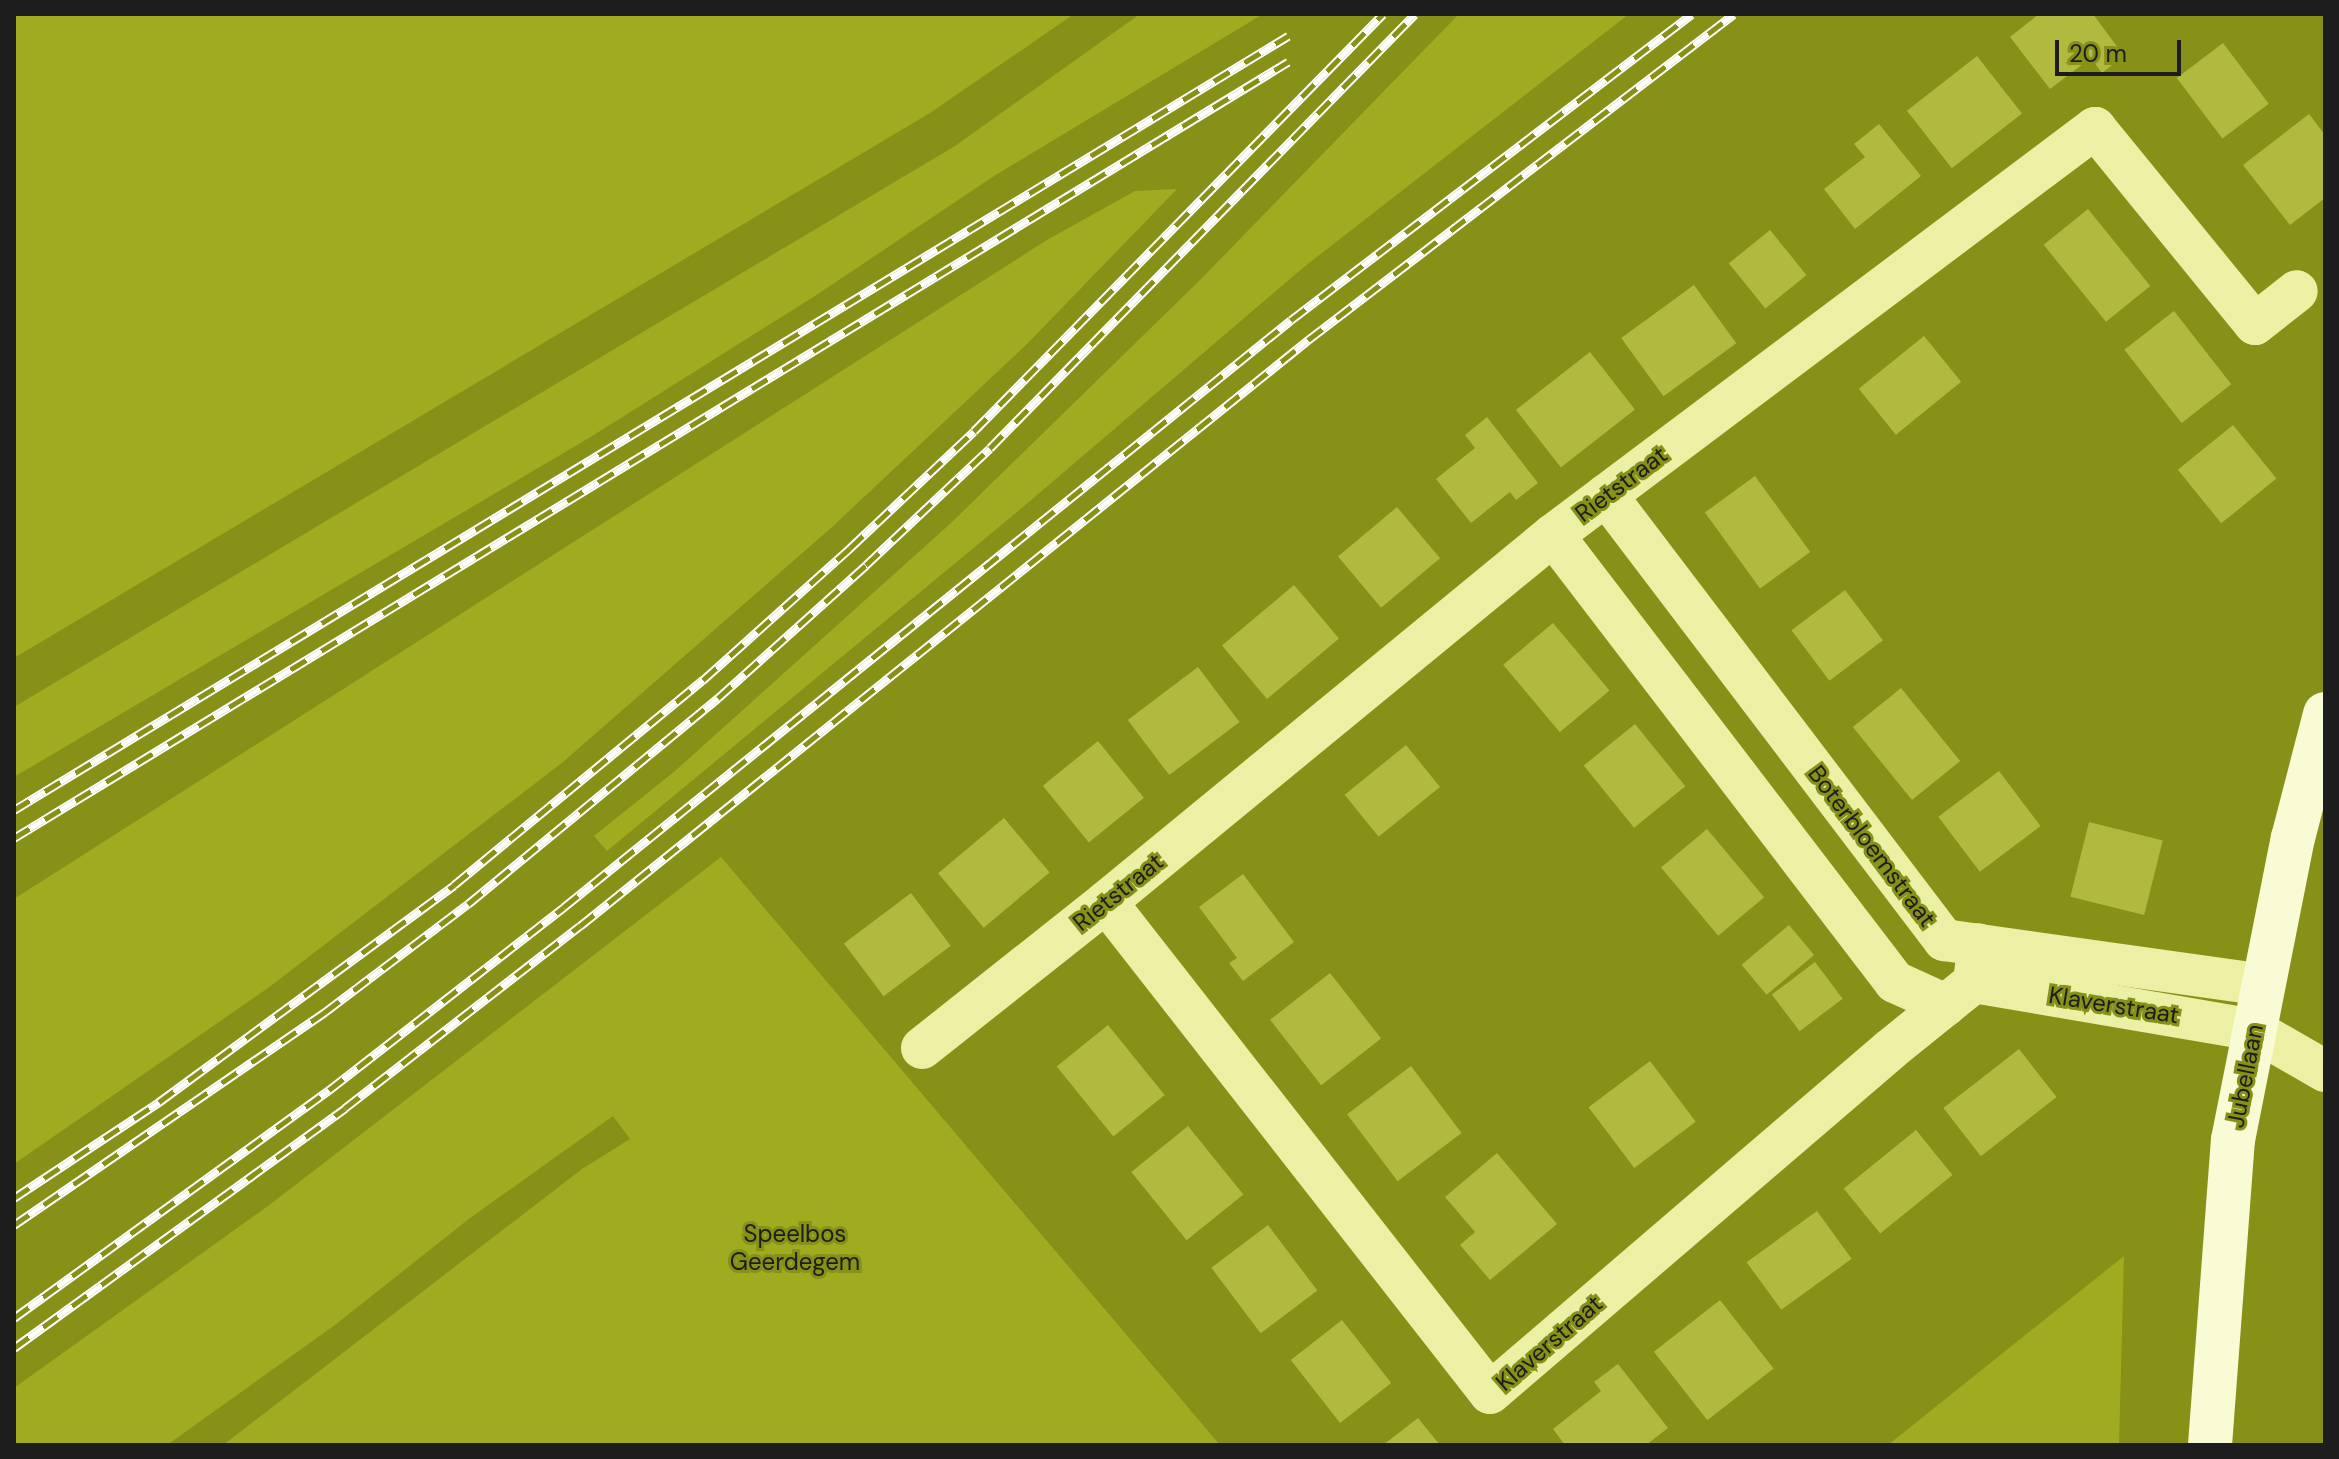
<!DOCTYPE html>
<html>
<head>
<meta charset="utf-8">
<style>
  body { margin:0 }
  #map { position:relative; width:2339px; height:1459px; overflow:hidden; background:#879117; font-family:"DM Sans",sans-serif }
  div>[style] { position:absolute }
  .green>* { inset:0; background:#a1ab1f }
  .building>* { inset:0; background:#b1b93f; transform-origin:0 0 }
  .minor>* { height:42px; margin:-21px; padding:0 21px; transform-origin:21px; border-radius:21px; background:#ebf0a5 }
  .secondary>* { height:44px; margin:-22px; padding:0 22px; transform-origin:22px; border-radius:22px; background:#f8fbd3 }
  .rail>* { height:9px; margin-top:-4.5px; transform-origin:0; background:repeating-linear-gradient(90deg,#879117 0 18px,#fff 0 36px); box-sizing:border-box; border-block:2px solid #fff }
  span { translate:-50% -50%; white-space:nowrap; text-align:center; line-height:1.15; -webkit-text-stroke:6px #879117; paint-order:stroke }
  .street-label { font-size:24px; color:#1d1d1d }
  .park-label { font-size:24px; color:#1d1d1a }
  .frame { position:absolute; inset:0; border:16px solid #1d1d1d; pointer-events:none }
  .scale { position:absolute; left:2055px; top:40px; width:126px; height:36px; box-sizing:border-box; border:4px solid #1d1d1d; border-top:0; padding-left:10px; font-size:24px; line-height:28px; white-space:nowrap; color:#1d1d1d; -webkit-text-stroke:6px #879117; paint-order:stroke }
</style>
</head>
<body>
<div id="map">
  <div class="green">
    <i style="clip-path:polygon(14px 14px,1074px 14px,930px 113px,14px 658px)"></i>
    <i style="clip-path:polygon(1140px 14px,1263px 14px,994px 176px,818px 294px,589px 438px,14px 777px,14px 707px,955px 146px)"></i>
    <i style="clip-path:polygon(1459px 14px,1629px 14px,1304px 267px,1023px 507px,607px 851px,594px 836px,675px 771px,951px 523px,1199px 281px)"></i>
    <i style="clip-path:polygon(1177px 189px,1027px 344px,831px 528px,563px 762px,268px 988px,14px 1164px,14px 899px,1047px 240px,1135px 191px)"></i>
    <i style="clip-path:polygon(721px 857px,1220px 1445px,223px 1445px,582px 1169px,630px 1139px,613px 1116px,470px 1218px,335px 1325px,167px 1445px,14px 1445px,14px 1388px,268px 1206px)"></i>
    <i style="clip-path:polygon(2124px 1256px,2119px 1445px,1888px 1445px)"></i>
  </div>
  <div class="building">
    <i style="clip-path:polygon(2039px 14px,2093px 14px,2124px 56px,2102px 73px,2091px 58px,2050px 89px,2010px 37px)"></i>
    <i style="left:2223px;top:43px;width:76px;height:58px;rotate:53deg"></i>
    <i style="left:1977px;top:56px;width:73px;height:89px;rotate:52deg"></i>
    <i style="clip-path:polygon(2309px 114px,2325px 135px,2325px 198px,2290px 225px,2243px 165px)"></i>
    <i style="clip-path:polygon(1879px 124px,1921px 176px,1855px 229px,1824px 189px,1865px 157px,1854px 144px)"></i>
    <i style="left:2088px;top:209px;width:99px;height:57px;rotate:51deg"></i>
    <i style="left:1770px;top:230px;width:58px;height:53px;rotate:51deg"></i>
    <i style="left:1694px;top:285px;width:72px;height:90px;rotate:54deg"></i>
    <i style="left:2174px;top:311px;width:93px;height:63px;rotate:52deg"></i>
    <i style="left:1924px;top:336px;width:59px;height:84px;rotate:51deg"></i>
    <i style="left:1590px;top:352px;width:73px;height:94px;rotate:52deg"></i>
    <i style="clip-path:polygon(1487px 417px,1538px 483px,1516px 500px,1510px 492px,1471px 523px,1436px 479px,1475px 448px,1465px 435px)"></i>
    <i style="left:2233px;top:425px;width:69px;height:71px;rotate:51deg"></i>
    <i style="left:1755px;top:476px;width:94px;height:62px;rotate:54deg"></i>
    <i style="left:1397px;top:507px;width:67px;height:77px;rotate:50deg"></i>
    <i style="left:1294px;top:585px;width:70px;height:94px;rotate:50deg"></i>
    <i style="left:1845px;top:590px;width:63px;height:67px;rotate:53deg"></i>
    <i style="left:1553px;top:623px;width:88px;height:65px;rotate:50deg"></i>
    <i style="left:1198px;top:667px;width:69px;height:88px;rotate:53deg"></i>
    <i style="left:1901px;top:688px;width:94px;height:62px;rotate:51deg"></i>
    <i style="left:1635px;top:724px;width:80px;height:66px;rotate:51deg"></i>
    <i style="left:1098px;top:741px;width:73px;height:71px;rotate:51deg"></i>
    <i style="left:1406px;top:745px;width:54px;height:79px;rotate:51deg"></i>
    <i style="left:1999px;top:771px;width:69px;height:76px;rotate:53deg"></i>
    <i style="left:1004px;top:818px;width:71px;height:86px;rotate:50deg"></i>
    <i style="left:2089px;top:822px;width:76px;height:77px;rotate:14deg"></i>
    <i style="left:1707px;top:829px;width:89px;height:60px;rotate:50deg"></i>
    <i style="clip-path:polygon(1243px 874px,1294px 942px,1243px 981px,1229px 963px,1237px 958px,1199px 907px)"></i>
    <i style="left:911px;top:893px;width:66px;height:84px;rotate:53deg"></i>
    <i style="left:1789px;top:925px;width:39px;height:62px;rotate:50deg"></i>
    <i style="left:1815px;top:962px;width:46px;height:54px;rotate:53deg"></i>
    <i style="left:1330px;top:973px;width:83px;height:76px;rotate:52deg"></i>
    <i style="left:1108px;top:1025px;width:90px;height:66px;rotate:51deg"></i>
    <i style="left:2019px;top:1049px;width:61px;height:96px;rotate:52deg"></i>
    <i style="left:1650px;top:1061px;width:76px;height:77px;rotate:53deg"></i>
    <i style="left:1411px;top:1066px;width:84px;height:80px;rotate:53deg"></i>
    <i style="left:1188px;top:1126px;width:88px;height:73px;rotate:51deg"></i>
    <i style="left:1916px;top:1130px;width:58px;height:93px;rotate:51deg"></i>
    <i style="clip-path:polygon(1497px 1153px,1557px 1224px,1490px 1280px,1460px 1245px,1475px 1232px,1445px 1197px)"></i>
    <i style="left:1817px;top:1211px;width:59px;height:87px;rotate:54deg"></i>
    <i style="left:1268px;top:1225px;width:82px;height:71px;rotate:53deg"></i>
    <i style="left:1720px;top:1300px;width:87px;height:84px;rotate:52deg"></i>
    <i style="left:1342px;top:1320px;width:80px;height:65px;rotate:52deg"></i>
    <i style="clip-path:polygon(1618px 1364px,1668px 1428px,1646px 1445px,1565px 1445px,1553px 1429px,1601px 1391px,1594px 1382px)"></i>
    <i style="clip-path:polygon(1418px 1418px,1440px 1445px,1383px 1445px)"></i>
  </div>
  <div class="minor">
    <i style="left:1606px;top:495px;width:559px;rotate:52.78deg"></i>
    <i style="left:1944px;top:940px;width:322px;rotate:8deg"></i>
    <i style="left:1553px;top:535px;width:563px;rotate:52.58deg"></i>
    <i style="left:1895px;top:982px;width:56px;rotate:24.3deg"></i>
    <i style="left:1106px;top:902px;width:623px;rotate:51.97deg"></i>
    <i style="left:1490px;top:1393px;width:528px;rotate:-40.62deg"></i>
    <i style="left:1891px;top:1049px;width:107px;rotate:-38.9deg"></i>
    <i style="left:1974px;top:982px;width:38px;rotate:-83deg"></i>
    <i style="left:1974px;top:982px;width:284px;rotate:9.7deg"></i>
    <i style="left:2254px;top:1030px;width:82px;rotate:30deg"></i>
    <i style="left:922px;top:1048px;width:235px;rotate:-38.4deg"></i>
    <i style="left:1106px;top:902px;width:578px;rotate:-39.39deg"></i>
    <i style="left:1553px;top:535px;width:678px;rotate:-36.9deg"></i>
    <i style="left:2095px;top:128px;width:253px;rotate:50.8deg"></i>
    <i style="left:2255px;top:324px;width:53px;rotate:-38.2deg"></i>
  </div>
  <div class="secondary">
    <i style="left:2210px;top:1445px;width:306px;rotate:-85.7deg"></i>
    <i style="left:2233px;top:1140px;width:308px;rotate:-78.8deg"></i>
    <i style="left:2293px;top:838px;width:128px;rotate:-75.5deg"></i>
  </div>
  <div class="rail">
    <i style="left:14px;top:810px;width:1491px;rotate:-31.28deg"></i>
    <i style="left:14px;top:838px;width:1492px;rotate:-31.35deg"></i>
    <i style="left:14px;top:1198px;width:174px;rotate:-33.5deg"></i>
    <i style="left:159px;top:1102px;width:366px;rotate:-36.3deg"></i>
    <i style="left:454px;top:885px;width:323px;rotate:-39.5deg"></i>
    <i style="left:703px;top:680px;width:198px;rotate:-41.9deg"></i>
    <i style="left:850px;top:548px;width:170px;rotate:-43.3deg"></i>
    <i style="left:974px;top:431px;width:584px;rotate:-45.55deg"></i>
    <i style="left:14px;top:1225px;width:377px;rotate:-34.4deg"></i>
    <i style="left:325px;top:1012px;width:179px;rotate:-37.1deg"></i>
    <i style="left:468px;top:904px;width:324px;rotate:-39.5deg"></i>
    <i style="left:718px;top:698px;width:199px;rotate:-41.9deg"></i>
    <i style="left:866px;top:565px;width:170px;rotate:-43.3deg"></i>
    <i style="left:990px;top:448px;width:607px;rotate:-45.6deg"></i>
    <i style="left:14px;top:1318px;width:389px;rotate:-35.9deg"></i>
    <i style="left:329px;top:1090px;width:298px;rotate:-37.9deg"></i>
    <i style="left:564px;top:907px;width:934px;rotate:-38.92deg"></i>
    <i style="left:1291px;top:320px;width:504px;rotate:-37.35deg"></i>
    <i style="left:14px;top:1348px;width:409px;rotate:-35.9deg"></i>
    <i style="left:345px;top:1108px;width:297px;rotate:-37.8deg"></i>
    <i style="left:580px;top:926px;width:935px;rotate:-38.83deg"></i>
    <i style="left:1308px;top:340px;width:536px;rotate:-37.43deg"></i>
  </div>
  <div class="street-label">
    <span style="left:1621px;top:484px;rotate:-37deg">Rietstraat</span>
    <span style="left:1872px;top:846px;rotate:53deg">Boterbloemstraat</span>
    <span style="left:1118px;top:892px;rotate:-39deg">Rietstraat</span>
    <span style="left:2114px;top:1005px;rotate:9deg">Klaverstraat</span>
    <span style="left:2245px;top:1076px;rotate:-79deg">Jubellaan</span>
    <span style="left:1549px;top:1343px;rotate:-41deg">Klaverstraat</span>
  </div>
  <div class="park-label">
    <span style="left:795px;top:1248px">Speelbos<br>Geerdegem</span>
  </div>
  <div class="frame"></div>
  <div class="scale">20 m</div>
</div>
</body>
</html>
